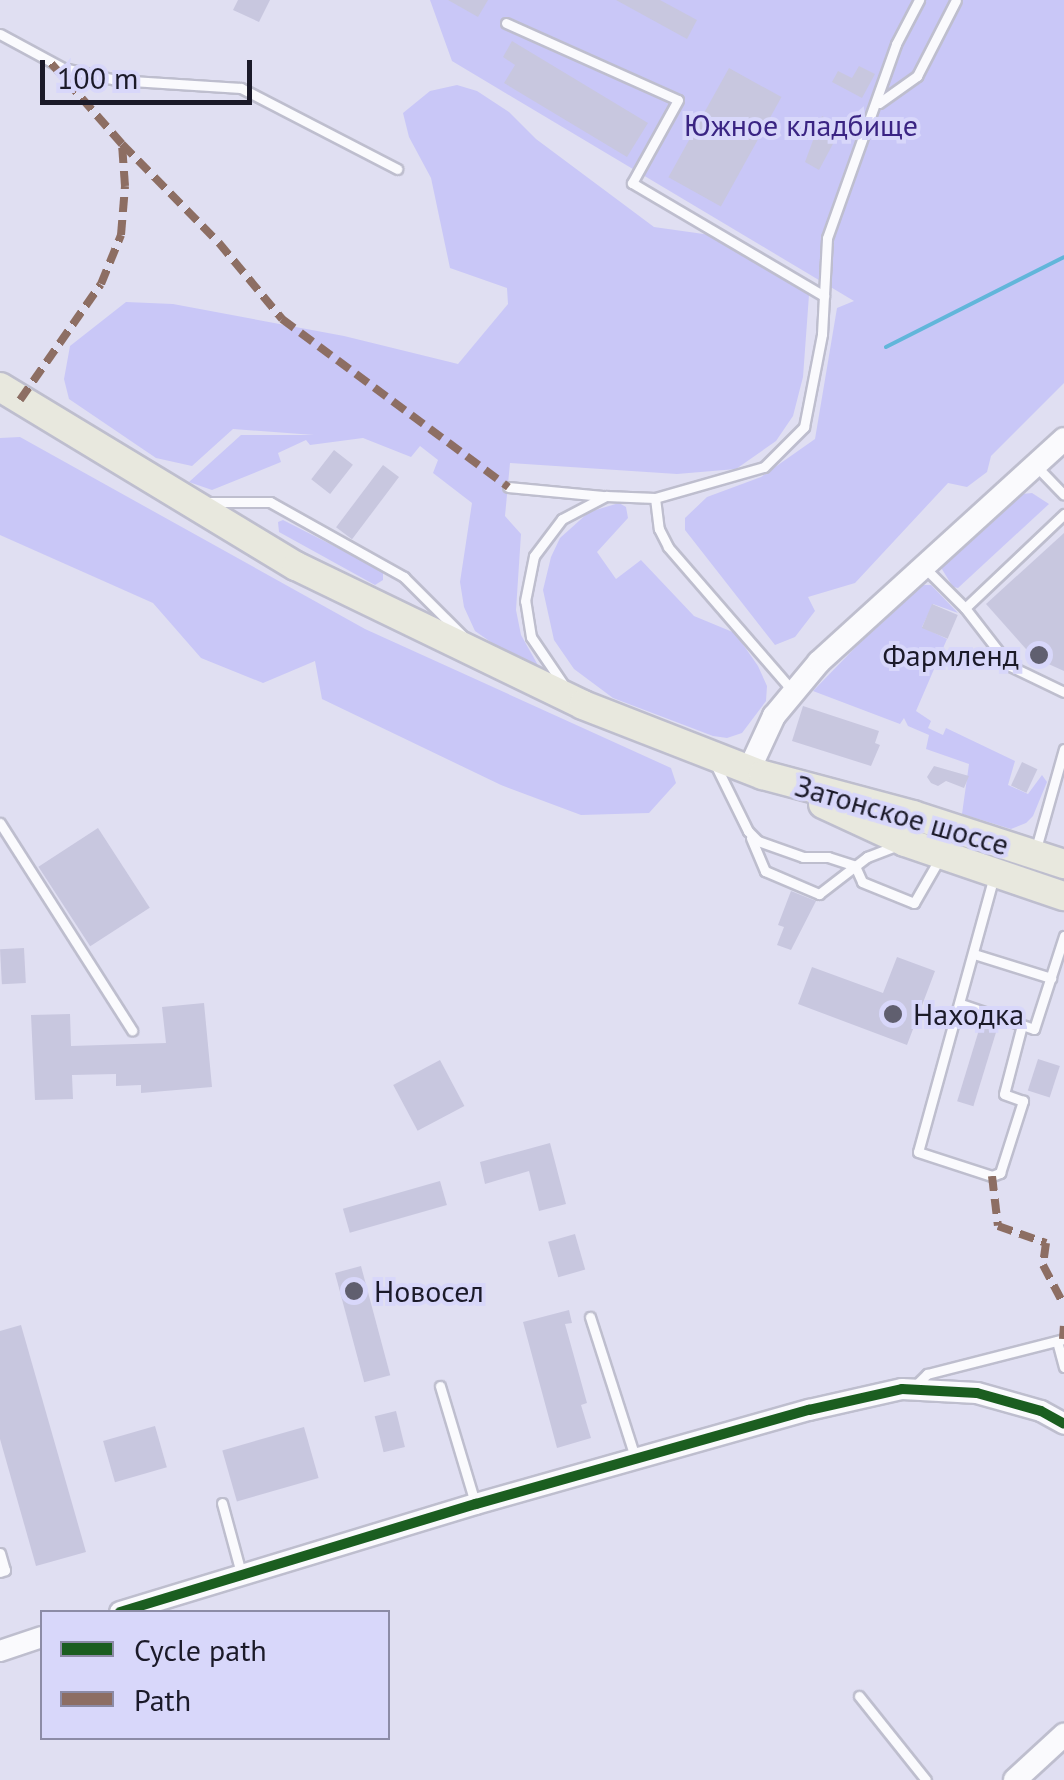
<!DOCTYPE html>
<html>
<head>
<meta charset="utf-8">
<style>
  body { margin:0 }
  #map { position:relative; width:1064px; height:1780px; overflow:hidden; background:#e0dff2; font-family:"PT Sans",sans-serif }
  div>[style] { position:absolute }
  .green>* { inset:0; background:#c9c7f7 }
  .stream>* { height:4px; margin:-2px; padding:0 2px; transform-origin:2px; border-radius:2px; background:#61b6da }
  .building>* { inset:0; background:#c8c7df; transform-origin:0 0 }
  .roads { filter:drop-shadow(2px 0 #bebece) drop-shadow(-2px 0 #bebece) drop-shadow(0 2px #bebece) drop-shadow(0 -2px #bebece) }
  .service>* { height:9px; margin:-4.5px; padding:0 4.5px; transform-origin:4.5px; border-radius:4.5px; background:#fafafd }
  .tertiary>* { height:20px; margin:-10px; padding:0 10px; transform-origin:10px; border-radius:10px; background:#fafafd }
  .secondary>* { height:22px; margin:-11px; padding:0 11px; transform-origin:11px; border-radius:11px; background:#fafafd }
  .primary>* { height:28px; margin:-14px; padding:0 14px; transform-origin:14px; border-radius:14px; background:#e8e8de }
  .quiet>* { height:8px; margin-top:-4px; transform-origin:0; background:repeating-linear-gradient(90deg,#8d6e63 0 15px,transparent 0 23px) }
  .cycleway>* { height:10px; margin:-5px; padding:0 5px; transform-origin:5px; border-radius:5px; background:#1b5e20 }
  .dots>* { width:28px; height:28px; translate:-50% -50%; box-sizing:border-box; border:5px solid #d8d7fa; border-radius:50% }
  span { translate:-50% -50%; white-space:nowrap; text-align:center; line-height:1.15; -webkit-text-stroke:8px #d8d7fa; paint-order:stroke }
  .park-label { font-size:30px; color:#3a2483 }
  .poi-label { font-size:30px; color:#1b1a29 }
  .right { translate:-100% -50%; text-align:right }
  .left { translate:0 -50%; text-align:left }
  .street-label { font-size:30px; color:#1b1a29 }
  .legend { position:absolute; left:40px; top:1610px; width:350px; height:130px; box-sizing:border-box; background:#d8d7fa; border:2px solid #8c8ba6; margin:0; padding:12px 18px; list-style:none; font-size:30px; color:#1b1a29 }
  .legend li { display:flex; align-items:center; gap:20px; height:50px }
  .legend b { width:50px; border:2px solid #8c8ba6 }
  .scale { position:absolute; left:40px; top:60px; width:212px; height:45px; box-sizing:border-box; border:5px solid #1b1a29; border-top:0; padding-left:12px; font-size:30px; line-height:35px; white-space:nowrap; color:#1b1a29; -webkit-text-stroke:8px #d8d7fa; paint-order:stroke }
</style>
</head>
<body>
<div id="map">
  <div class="green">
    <i style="clip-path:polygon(430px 0,1064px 0,1064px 383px,991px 456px,987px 472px,967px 487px,948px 483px,855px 583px,808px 597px,815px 611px,795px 637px,775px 645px,685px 530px,685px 518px,707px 497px,761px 477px,815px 439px,837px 308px,854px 301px,452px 61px)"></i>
    <i style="clip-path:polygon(457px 85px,477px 91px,509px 112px,536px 139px,654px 227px,739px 239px,803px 277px,809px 295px,803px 377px,793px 416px,776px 441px,736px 469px,677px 474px,510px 463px,505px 516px,521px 534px,516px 610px,521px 635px,539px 667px,517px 660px,475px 631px,464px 607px,460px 582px,472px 503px,433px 473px,438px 460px,420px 446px,411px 457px,363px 438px,310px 445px,306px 440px,278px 453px,281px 462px,212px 490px,189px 482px,241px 435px,314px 435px,233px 429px,192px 466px,156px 458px,69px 399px,64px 379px,70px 346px,126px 302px,173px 304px,344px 336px,458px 364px,508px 304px,507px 288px,450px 268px,431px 178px,409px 137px,403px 113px,430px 91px)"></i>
    <i style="clip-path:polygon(20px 437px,365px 629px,671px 768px,676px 783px,649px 813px,581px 815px,501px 785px,322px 699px,315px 661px,263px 683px,201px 658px,153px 603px,0 535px,0 438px)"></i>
    <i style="clip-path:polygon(1032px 493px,1049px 504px,958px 588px,953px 587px,940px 566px,1022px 494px)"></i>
    <i style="clip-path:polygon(619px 503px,626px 507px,628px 518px,597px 552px,616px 579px,641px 560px,694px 616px,735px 633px,758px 666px,767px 686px,766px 701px,742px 733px,727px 738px,713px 736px,613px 698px,574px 669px,554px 640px,543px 590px,551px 557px,560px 538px,589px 512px)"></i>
    <i style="clip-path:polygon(283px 520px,383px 571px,383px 580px,375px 585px,279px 532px,278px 522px)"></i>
    <i style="clip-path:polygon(916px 585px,931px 585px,958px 613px,933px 604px,922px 627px,947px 639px,916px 711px,931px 721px,928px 728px,943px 735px,946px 728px,1015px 761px,1008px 785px,1028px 794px,1042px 775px,1047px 782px,1033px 816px,1026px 823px,1011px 829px,962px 814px,969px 764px,926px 749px,929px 735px,908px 726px,904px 718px,900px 724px,813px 691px)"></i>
  </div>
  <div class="stream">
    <i style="left:886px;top:347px;width:199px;rotate:-26.8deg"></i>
  </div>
  <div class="building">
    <i style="clip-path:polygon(238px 0,270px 0,259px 22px,233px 10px)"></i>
    <i style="clip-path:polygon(448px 0,488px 0,478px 17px)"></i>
    <i style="clip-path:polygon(616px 0,660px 0,697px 20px,687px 39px)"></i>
    <i style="clip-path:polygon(512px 41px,648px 123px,627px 157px,504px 83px,515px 65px,503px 57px)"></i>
    <i style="clip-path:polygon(859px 66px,875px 74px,862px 98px,832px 82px,838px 71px,852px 78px)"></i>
    <i style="left:729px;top:68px;width:60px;height:125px;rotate:29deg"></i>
    <i style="clip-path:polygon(822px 116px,842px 127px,819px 170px,805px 162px)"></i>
    <i style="left:334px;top:450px;width:24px;height:37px;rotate:38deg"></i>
    <i style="left:383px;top:465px;width:20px;height:78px;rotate:37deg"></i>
    <i style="clip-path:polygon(1064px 533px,1064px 671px,1033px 657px,986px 604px)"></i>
    <i style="left:932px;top:604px;width:28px;height:26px;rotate:23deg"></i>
    <i style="clip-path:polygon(803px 706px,879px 731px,875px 743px,880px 745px,871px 766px,792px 741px)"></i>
    <i style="left:1022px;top:762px;width:17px;height:26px;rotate:25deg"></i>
    <i style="clip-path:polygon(934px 766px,969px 776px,964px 788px,946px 781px,938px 786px,931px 783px,927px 777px)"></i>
    <i style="left:98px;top:828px;width:95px;height:71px;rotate:57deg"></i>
    <i style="clip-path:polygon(791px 891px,816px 901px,791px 950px,777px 945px,784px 927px,778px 925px)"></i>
    <i style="left:24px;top:948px;width:35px;height:24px;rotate:87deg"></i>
    <i style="clip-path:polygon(897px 957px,935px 971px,907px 1045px,798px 1004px,812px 967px,883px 993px)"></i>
    <i style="clip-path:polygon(204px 1003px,212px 1087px,141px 1093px,141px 1085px,116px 1086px,116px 1074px,72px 1075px,73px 1099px,35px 1100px,31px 1015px,70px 1014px,71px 1046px,166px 1043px,162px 1007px)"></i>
    <i style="left:982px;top:1020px;width:17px;height:85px;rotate:17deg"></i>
    <i style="left:1038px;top:1059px;width:23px;height:33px;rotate:18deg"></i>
    <i style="left:440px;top:1060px;width:52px;height:53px;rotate:62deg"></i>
    <i style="clip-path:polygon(550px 1143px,566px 1204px,539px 1211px,529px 1171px,485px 1184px,480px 1162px)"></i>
    <i style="left:440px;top:1181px;width:25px;height:101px;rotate:74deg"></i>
    <i style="left:575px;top:1234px;width:37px;height:28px;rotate:74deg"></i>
    <i style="left:361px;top:1266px;width:113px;height:27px;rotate:75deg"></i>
    <i style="clip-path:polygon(569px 1310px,572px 1323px,565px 1324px,587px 1403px,581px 1405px,591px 1438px,557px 1448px,523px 1322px)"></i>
    <i style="clip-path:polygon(21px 1325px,86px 1552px,36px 1566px,0 1439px,0 1331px)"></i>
    <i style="left:396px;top:1411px;width:37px;height:22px;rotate:76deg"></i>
    <i style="left:155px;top:1426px;width:43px;height:54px;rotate:74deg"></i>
    <i style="left:304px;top:1427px;width:53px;height:85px;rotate:74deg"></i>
  </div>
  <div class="roads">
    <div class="service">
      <i style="left:506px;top:23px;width:188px;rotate:24.1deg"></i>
      <i style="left:678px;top:100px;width:95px;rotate:119deg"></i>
      <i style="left:632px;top:183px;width:223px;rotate:30.5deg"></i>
      <i style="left:0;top:34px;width:72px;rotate:28.4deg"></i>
      <i style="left:63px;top:68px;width:54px;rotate:12.8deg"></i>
      <i style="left:116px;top:80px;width:125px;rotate:3.7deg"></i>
      <i style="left:241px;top:88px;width:176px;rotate:27.4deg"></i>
      <i style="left:879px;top:103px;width:47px;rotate:-35.4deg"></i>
      <i style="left:917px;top:76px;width:85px;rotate:-62.8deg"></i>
      <i style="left:1038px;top:468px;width:37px;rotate:46deg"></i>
      <i style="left:508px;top:487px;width:95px;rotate:5.4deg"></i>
      <i style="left:655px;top:498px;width:31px;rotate:83deg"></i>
      <i style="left:659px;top:529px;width:20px;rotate:63deg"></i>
      <i style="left:668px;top:547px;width:189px;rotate:49.1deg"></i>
      <i style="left:208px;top:502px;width:62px"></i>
      <i style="left:270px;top:502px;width:154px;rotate:29.2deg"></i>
      <i style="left:404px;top:577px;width:83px;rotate:45deg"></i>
      <i style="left:924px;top:567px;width:58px;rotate:45deg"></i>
      <i style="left:965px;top:608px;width:137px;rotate:-43.5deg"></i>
      <i style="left:965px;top:608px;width:73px;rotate:52.2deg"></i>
      <i style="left:1010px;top:666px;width:60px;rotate:25.7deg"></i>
      <i style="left:563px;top:684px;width:57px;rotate:-124.2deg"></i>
      <i style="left:531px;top:637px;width:36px;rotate:-99deg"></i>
      <i style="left:525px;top:601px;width:46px;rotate:-78.7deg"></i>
      <i style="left:534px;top:556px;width:46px;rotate:-52.9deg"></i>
      <i style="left:562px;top:519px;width:50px;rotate:-27.6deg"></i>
      <i style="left:606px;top:496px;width:49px;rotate:2.3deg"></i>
      <i style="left:655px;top:498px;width:113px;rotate:-15.9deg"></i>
      <i style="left:764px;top:467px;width:57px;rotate:-45deg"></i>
      <i style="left:804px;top:427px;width:95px;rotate:-79deg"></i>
      <i style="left:822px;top:334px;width:96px;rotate:-87deg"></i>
      <i style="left:827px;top:238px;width:206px;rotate:-70.4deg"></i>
      <i style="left:896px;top:44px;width:50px;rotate:-62.4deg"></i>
      <i style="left:714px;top:762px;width:77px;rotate:63.8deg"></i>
      <i style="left:748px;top:831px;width:14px;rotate:45deg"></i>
      <i style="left:758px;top:841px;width:48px;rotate:19.6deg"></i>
      <i style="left:803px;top:857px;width:25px"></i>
      <i style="left:828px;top:857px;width:28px;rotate:18deg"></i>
      <i style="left:855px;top:866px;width:17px;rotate:66deg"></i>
      <i style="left:862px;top:882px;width:56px;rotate:22deg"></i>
      <i style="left:914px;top:903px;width:54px;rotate:-60.1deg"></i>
      <i style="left:0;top:823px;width:246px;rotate:57.5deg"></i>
      <i style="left:751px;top:838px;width:36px;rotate:67deg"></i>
      <i style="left:765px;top:871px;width:59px;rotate:23.1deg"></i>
      <i style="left:819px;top:894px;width:61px;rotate:-37.6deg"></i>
      <i style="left:867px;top:857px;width:30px;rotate:-21deg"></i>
      <i style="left:1035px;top:852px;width:107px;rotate:-74.3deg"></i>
      <i style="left:994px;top:876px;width:286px;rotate:105.4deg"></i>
      <i style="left:918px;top:1152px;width:78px;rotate:18deg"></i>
      <i style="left:992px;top:1176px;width:9px;rotate:-21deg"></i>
      <i style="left:1000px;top:1173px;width:76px;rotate:-72.3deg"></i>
      <i style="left:1023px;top:1101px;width:20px;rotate:-160deg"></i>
      <i style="left:1004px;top:1094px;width:71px;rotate:-75.4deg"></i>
      <i style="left:974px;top:954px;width:81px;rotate:17.3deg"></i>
      <i style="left:961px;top:1004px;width:77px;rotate:18.9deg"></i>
      <i style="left:1034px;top:1029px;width:98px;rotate:-72.1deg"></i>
      <i style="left:590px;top:1317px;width:147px;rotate:72.2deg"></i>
      <i style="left:1057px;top:1341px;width:27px;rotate:75deg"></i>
      <i style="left:440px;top:1386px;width:122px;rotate:73.3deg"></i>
      <i style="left:913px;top:1388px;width:20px;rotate:-45deg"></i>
      <i style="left:927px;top:1374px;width:141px;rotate:-14.3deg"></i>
      <i style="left:222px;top:1503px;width:73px;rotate:74.8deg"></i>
      <i style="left:0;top:1553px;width:18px;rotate:74deg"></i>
      <i style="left:5px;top:1570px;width:5px;rotate:158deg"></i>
      <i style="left:859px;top:1696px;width:107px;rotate:51.4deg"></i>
    </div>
    <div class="tertiary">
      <i style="left:120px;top:1612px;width:372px;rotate:-16.9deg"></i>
      <i style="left:476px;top:1504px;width:346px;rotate:-15.8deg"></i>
      <i style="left:809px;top:1410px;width:95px;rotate:-12.7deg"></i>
      <i style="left:902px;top:1389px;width:75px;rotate:3.1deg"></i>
      <i style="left:977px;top:1393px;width:66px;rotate:15.7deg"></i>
      <i style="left:1041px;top:1411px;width:26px;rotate:29deg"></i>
      <i style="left:0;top:1651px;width:44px;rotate:-18.4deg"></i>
    </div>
    <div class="secondary">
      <i style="left:749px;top:770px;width:60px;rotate:-65.2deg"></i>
      <i style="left:774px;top:716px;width:70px;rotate:-50.2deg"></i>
      <i style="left:819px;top:662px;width:331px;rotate:-42.3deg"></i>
      <i style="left:1015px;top:1780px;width:67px;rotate:-42.6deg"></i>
    </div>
    <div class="primary">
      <i style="left:0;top:387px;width:346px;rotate:31.2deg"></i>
      <i style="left:296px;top:566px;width:319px;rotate:25.8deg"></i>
      <i style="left:583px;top:705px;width:193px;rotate:21.3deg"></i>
      <i style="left:763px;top:775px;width:155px;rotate:14.9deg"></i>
      <i style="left:913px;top:815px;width:159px;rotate:18deg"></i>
      <i style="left:823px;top:804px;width:90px;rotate:24.9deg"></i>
      <i style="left:905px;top:842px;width:168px;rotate:18.8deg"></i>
    </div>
  </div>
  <div class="quiet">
    <i style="left:122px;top:144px;width:139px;rotate:45.6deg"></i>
    <i style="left:219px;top:243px;width:99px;rotate:50.3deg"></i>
    <i style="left:282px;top:319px;width:282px;rotate:36.6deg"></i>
    <i style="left:20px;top:400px;width:141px;rotate:-55.1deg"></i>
    <i style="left:101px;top:284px;width:53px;rotate:-67.8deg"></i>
    <i style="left:121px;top:235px;width:49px;rotate:-85.3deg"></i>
    <i style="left:125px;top:186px;width:42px;rotate:-94.1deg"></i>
    <i style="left:122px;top:144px;width:111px;rotate:-131.3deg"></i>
    <i style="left:992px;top:1176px;width:50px;rotate:83.2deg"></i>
    <i style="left:998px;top:1226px;width:51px;rotate:19.5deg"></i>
    <i style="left:1046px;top:1243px;width:22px;rotate:98deg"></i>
    <i style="left:1043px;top:1265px;width:45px;rotate:62.3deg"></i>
    <i style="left:1063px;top:1339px;width:13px;rotate:-86deg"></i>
  </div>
  <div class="cycleway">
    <i style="left:120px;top:1612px;width:372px;rotate:-16.9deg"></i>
    <i style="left:476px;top:1504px;width:346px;rotate:-15.8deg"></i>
    <i style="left:809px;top:1410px;width:95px;rotate:-12.7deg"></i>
    <i style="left:902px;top:1389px;width:75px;rotate:3.1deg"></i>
    <i style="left:977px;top:1393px;width:66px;rotate:15.7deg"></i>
    <i style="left:1041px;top:1411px;width:26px;rotate:29deg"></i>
  </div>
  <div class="dots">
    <i style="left:1039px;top:655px;background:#605f6f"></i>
    <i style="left:893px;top:1014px;background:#605f6f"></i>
    <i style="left:354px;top:1291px;background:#605f6f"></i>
  </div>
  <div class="park-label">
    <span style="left:801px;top:125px">Южное кладбище</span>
  </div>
  <div class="poi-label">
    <span class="right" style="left:1019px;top:655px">Фармленд</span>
    <span class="left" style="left:913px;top:1014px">Находка</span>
    <span class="left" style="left:374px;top:1291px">Новосел</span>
  </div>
  <div class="street-label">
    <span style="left:902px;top:815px;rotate:16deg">Затонское шоссе</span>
  </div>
  <ul class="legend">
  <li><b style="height:12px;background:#1b5e20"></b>Cycle path</li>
  <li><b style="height:12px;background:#8d6e63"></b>Path</li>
  </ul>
  <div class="scale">100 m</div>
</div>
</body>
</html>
